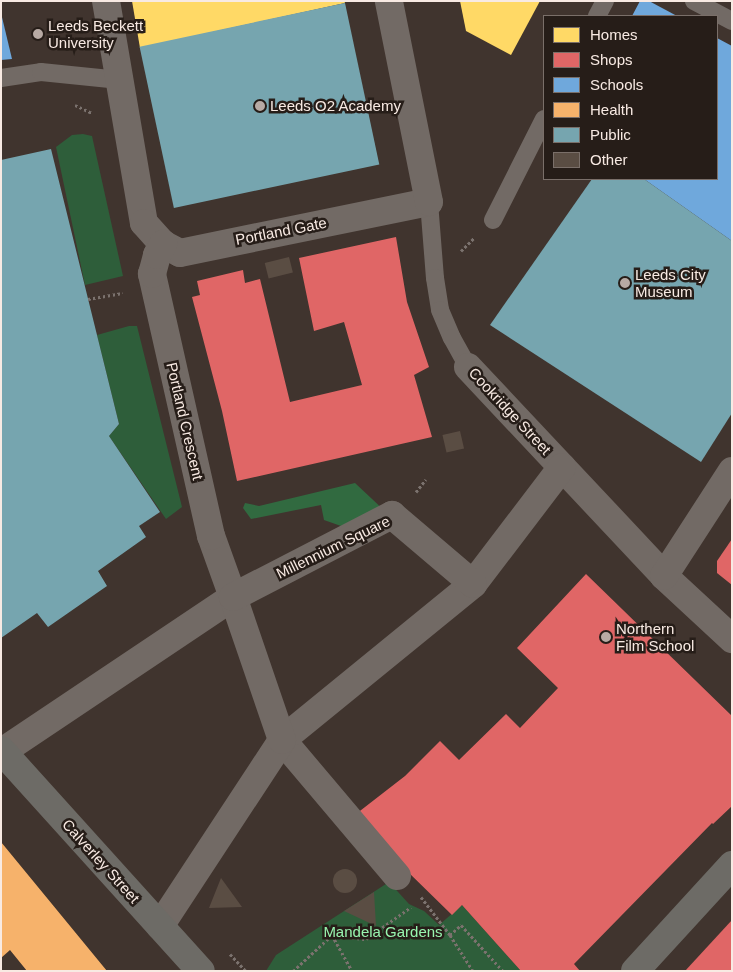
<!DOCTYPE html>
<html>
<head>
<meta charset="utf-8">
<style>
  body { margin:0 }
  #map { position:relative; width:733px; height:972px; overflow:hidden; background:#40342e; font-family:Helvetica,sans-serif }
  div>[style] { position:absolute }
  .green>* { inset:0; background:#2e5e3a }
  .forest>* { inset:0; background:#316a40 }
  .homes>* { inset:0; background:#ffd966 }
  .shops>* { inset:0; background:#e06666 }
  .schools>* { inset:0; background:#6fa8dc }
  .health>* { inset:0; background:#f6b26b }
  .public>* { inset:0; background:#76a5af; transform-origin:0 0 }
  .building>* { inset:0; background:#5a4d43; transform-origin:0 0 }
  .round { border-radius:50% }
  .path>* { height:3px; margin-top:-1.5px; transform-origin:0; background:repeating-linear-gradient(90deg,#7b726e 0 2.5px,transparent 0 5px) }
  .lane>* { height:18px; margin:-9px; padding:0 9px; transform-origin:9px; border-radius:9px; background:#726a65 }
  .street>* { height:28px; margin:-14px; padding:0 14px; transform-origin:14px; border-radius:14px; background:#726a65 }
  .secondary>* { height:28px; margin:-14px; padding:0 14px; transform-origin:14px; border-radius:14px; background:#6d6b66 }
  .dots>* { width:14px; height:14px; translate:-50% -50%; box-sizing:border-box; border:2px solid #261d18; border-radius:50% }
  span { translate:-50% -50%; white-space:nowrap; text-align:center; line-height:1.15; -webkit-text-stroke:5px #261d18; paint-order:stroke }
  .poi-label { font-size:15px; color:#f8eae3 }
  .left { translate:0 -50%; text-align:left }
  .street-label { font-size:15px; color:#f8eae3 }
  .park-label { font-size:15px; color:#98f5af }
  .frame { position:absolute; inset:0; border:2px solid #f8eae3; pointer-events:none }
  .legend { position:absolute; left:543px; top:15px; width:175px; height:165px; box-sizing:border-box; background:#261d18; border:1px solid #7a6f69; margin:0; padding:6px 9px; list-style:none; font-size:15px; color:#f8eae3 }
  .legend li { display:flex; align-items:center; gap:10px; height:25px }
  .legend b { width:25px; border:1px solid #7a6f69 }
</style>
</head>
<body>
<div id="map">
  <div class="green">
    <i style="clip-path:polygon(83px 134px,92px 136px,123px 276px,85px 285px,56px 147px,72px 135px)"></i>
    <i style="clip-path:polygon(129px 326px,137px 326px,182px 507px,166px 519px,109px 436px,119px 424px,97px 335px)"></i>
    <i style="clip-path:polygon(389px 882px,409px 904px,424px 911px,439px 925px,462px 905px,521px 971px,266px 971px,276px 955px)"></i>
  </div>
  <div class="forest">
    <i style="clip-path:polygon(355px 483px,387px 513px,341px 526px,324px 520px,321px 505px,251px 519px,243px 508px,245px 503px,259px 506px)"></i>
  </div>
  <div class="homes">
    <i style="clip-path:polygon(132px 1px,344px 1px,345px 3px,140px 48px)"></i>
    <i style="clip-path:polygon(460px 1px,540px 1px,511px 55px,466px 31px)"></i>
  </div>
  <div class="shops">
    <i style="clip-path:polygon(396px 237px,407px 302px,429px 367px,414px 375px,432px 437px,237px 481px,222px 411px,192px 297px,200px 295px,197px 281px,243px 270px,245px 283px,260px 279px,290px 402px,362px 385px,344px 322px,314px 331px,299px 258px)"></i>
    <i style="clip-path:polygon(732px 539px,732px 585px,717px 573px,717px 561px)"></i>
    <i style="clip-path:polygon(586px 574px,732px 716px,732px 806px,713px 824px,712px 823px,574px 964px,580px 971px,521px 971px,462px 905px,452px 915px,406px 870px,356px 814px,405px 776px,440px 741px,459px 760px,506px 714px,520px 728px,558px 688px,517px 648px)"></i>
    <i style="clip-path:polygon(732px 920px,732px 971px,685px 971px)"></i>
  </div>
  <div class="schools">
    <i style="clip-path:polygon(640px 1px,649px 1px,677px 16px,632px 16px)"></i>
    <i style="clip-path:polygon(1px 13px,12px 59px,1px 60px)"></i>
    <i style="clip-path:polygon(717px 38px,732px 46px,732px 241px,644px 179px,717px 179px)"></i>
  </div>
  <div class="health">
    <i style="clip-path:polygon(1px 842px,107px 971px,27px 971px,10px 950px,1px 958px)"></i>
  </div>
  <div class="public">
    <i style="left:345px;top:3px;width:165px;height:210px;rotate:78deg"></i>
    <i style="clip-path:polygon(51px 149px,119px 424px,109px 436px,160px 512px,139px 526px,146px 537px,98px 571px,107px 586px,48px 627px,37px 613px,1px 638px,1px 160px)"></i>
    <i style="clip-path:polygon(592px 179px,644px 179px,732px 241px,732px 413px,701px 462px,490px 325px)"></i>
  </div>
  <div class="building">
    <i style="left:289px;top:257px;width:16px;height:25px;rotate:76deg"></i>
    <i style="left:460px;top:431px;width:18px;height:18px;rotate:77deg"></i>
    <i class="round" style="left:333px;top:869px;width:24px;height:24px"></i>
    <i style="clip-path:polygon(221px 878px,242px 907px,209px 908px)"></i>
    <i style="clip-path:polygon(374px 892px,376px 926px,344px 911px)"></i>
  </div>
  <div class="path">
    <i style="left:75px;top:105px;width:19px;rotate:25deg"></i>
    <i style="left:461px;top:251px;width:18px;rotate:-45deg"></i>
    <i style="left:88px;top:299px;width:35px;rotate:-10deg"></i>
    <i style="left:416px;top:492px;width:16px;rotate:-52deg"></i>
    <i style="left:421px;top:897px;width:48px;rotate:52.7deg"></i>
    <i style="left:450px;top:935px;width:15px;rotate:-42deg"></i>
    <i style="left:461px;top:925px;width:62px;rotate:47.6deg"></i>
    <i style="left:332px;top:935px;width:41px;rotate:60.9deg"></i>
    <i style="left:450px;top:935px;width:43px;rotate:57.4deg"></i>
    <i style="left:230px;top:954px;width:23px;rotate:47deg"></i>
    <i style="left:293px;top:971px;width:53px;rotate:-42.7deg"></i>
    <i style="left:332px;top:935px;width:34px;rotate:7deg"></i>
    <i style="left:366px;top:939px;width:55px;rotate:-35.4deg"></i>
  </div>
  <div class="lane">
    <i style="left:694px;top:1px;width:43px;rotate:27.8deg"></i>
    <i style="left:597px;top:16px;width:17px;rotate:-62deg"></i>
    <i style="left:1px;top:78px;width:40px;rotate:-8.5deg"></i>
    <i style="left:41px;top:72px;width:79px;rotate:5.8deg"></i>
    <i style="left:429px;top:202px;width:76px;rotate:85.5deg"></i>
    <i style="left:435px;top:278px;width:32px;rotate:81deg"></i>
    <i style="left:440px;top:310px;width:30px;rotate:67deg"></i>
    <i style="left:452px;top:338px;width:33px;rotate:61deg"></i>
    <i style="left:493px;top:220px;width:113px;rotate:-63.2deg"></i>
  </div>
  <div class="street">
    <i style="left:106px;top:1px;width:225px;rotate:80.3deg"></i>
    <i style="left:144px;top:223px;width:28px;rotate:48deg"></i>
    <i style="left:163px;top:244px;width:19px;rotate:28deg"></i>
    <i style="left:180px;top:253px;width:254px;rotate:-11.6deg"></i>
    <i style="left:429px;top:202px;width:205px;rotate:-101.3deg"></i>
    <i style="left:468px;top:367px;width:287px;rotate:46.8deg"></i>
    <i style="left:664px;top:576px;width:93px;rotate:42.8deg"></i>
    <i style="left:664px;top:576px;width:125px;rotate:-57.1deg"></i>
    <i style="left:3px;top:751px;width:277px;rotate:-33.8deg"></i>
    <i style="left:233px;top:597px;width:65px;rotate:-109.8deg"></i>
    <i style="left:211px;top:536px;width:269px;rotate:-102.7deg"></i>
    <i style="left:152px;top:274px;width:20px;rotate:-75deg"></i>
    <i style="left:157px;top:255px;width:13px;rotate:-61deg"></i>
    <i style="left:397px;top:876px;width:178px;rotate:-130.2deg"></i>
    <i style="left:282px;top:740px;width:247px;rotate:-39.2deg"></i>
    <i style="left:473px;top:584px;width:147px;rotate:-52.7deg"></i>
    <i style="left:160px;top:926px;width:222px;rotate:-56.7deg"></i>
    <i style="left:282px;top:740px;width:151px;rotate:-108.9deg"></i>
    <i style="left:233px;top:597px;width:179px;rotate:-27.3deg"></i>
    <i style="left:392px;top:515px;width:106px;rotate:40.4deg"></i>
  </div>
  <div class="secondary">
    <i style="left:1px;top:750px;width:298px;rotate:47.9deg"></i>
    <i style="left:635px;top:971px;width:144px;rotate:-47.5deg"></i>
  </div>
  <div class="dots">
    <i style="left:38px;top:34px;background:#b8aaa4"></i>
    <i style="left:260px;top:106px;background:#b8aaa4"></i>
    <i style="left:625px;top:283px;background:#b8aaa4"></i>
    <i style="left:606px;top:637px;background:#b8aaa4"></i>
  </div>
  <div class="poi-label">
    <span class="left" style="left:48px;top:34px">Leeds Beckett<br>University</span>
    <span class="left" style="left:270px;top:106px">Leeds O2 Academy</span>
    <span class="left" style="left:635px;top:283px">Leeds City<br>Museum</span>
    <span class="left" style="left:616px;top:637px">Northern<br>Film School</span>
  </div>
  <div class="street-label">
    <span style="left:281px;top:231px;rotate:-11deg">Portland Gate</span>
    <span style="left:510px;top:411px;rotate:47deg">Cookridge Street</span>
    <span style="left:185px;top:421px;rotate:77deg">Portland Crescent</span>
    <span style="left:333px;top:547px;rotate:-26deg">Millennium Square</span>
    <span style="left:101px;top:861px;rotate:48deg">Calverley Street</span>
  </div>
  <div class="park-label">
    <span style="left:383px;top:932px">Mandela Gardens</span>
  </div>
  <div class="frame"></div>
  <ul class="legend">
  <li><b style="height:14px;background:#ffd966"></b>Homes</li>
  <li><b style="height:14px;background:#e06666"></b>Shops</li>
  <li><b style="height:14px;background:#6fa8dc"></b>Schools</li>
  <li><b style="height:14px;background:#f6b26b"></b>Health</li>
  <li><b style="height:14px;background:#76a5af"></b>Public</li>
  <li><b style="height:14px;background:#5a4d43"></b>Other</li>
  </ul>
</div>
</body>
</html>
